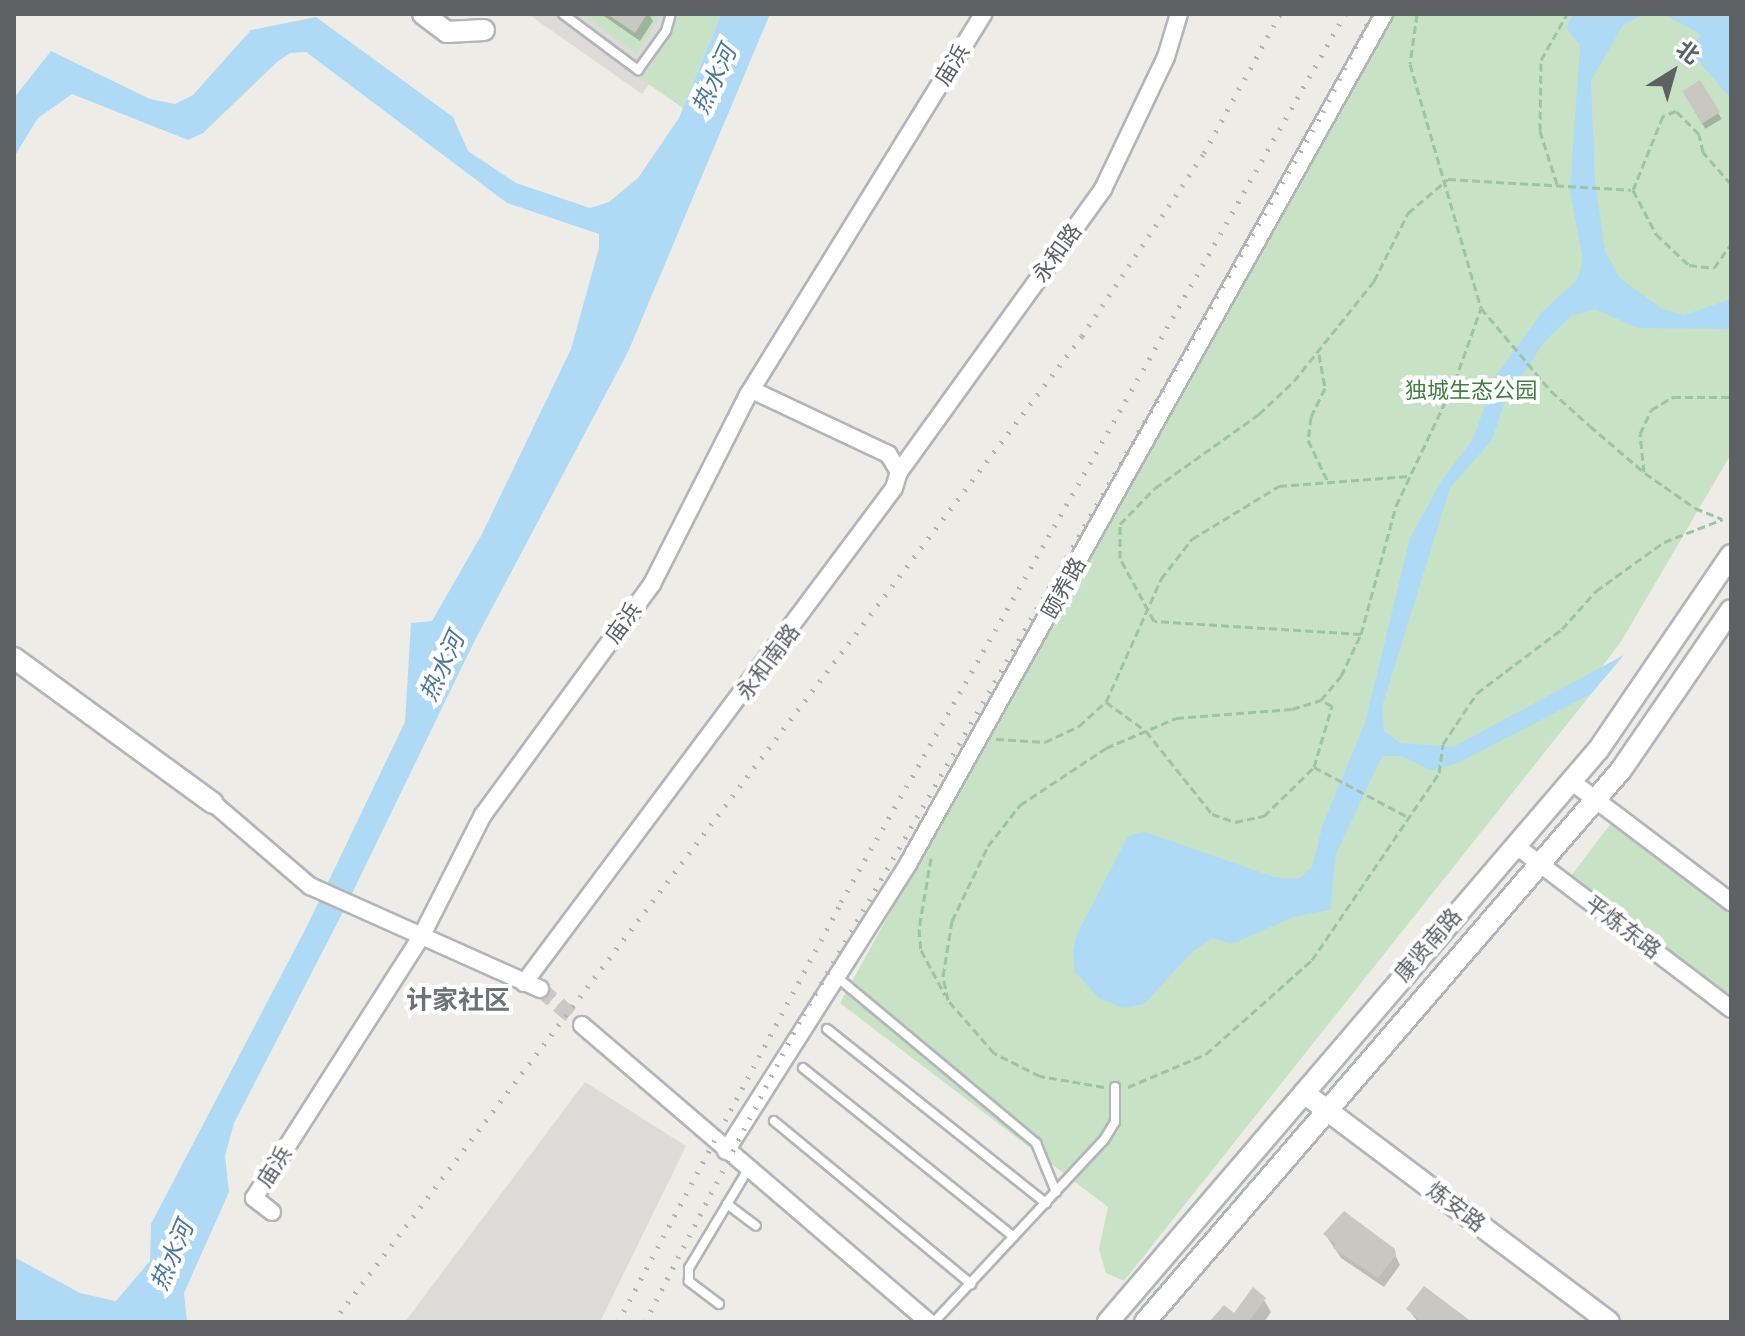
<!DOCTYPE html>
<html>
<head>
<meta charset="utf-8">
<style>
  body { margin:0 }
  #map { position:relative; width:1745px; height:1336px; overflow:hidden; background:#eeece6; font-family:"Roboto Condensed","Noto Sans SC",sans-serif }
  div>[style] { position:absolute }
  .industrial>* { inset:0; background:#dddbd8 }
  .green>* { inset:0; background:#c7e2c5 }
  .water>* { inset:0; background:#afdaf5 }
  .shadow>* { inset:0; background:#0003; transform-origin:0 0 }
  .building>* { inset:0; background:#c9c7c2; transform-origin:0 0 }
  .minor-tunnel>* { height:16px; margin-top:-8px; transform-origin:0; background:repeating-linear-gradient(90deg,#cac9c6 0 16px,transparent 0 24px) }
  .path>* { height:3px; margin-top:-1.5px; transform-origin:0; background:repeating-linear-gradient(90deg,#9fc3a7 0 8px,transparent 0 12px) }
  .roads { filter:drop-shadow(2px 0 #b3b6b9) drop-shadow(-2px 0 #b3b6b9) drop-shadow(0 2px #b3b6b9) drop-shadow(0 -2px #b3b6b9) }
  .service>* { height:8px; margin:-4px; padding:0 4px; transform-origin:4px; border-radius:4px; background:#fff }
  .minor>* { height:16px; margin:-8px; padding:0 8px; transform-origin:8px; border-radius:8px; background:#fff }
  .tertiary>* { height:20px; margin:-10px; padding:0 10px; transform-origin:10px; border-radius:10px; background:#fff }
  .rail>* { height:5px; margin-top:-2.5px; transform-origin:0; background:repeating-linear-gradient(90deg,#b3b4b4 0 2px,transparent 0 12px) }
  span { translate:-50% -50%; white-space:nowrap; text-align:center; line-height:1.15; -webkit-text-stroke:8px #fff; paint-order:stroke }
  .street-label { font-size:22px; color:#5d6164 }
  .park-label { font-size:22px; color:#408140 }
  .water-label { font-size:24px; color:#4a779d; font-style:italic }
  .quarter-label { font-size:26px; color:#6e7376; font-weight:700 }
  .frame { position:absolute; inset:0; border:16px solid #5d6164; pointer-events:none }
  .north { position:absolute; left:1633px; top:32px; width:80px; height:80px; -webkit-text-stroke:6px #fff; paint-order:stroke; rotate:37deg; font-size:22px; font-weight:700; line-height:32px; text-align:center; color:#5d6164 }
  .north::after { content:''; display:block; margin:auto; width:28px; height:36px; background:#5d6164; clip-path:polygon(50% 0,100% 100%,50% 72%,0 100%) }
</style>
</head>
<body>
<div id="map">
  <div class="industrial">
    <i style="clip-path:polygon(528px 14px,688px 14px,670px 56px,642px 94px)"></i>
    <i style="clip-path:polygon(585px 1082px,686px 1146px,600px 1322px,405px 1322px)"></i>
  </div>
  <div class="green">
    <i style="clip-path:polygon(582px 14px,661px 14px,637px 54px)"></i>
    <i style="clip-path:polygon(674px 14px,721px 14px,683px 108px,641px 79px,662px 50px)"></i>
    <i style="clip-path:polygon(1380px 14px,1731px 14px,1731px 454px,1622px 640px,1578px 699px,1591px 694px,1124px 1281px,1106px 1273px,1099px 1249px,1108px 1207px,840px 1003px,1200px 353px)"></i>
    <i style="clip-path:polygon(1615px 818px,1731px 905px,1731px 997px,1571px 876px)"></i>
  </div>
  <div class="water">
    <i style="clip-path:polygon(721px 14px,770px 14px,628px 352px,474px 642px,343px 912px,234px 1123px,225px 1156px,229px 1192px,184px 1293px,187px 1322px,14px 1322px,14px 1257px,80px 1293px,116px 1301px,150px 1261px,151px 1224px,307px 926px,405px 722px,411px 623px,432px 621px,482px 534px,571px 349px,599px 248px,599px 234px,507px 203px,306px 52px,290px 53px,277px 62px,203px 133px,188px 140px,72px 94px,38px 118px,14px 157px,14px 98px,51px 51px,150px 99px,175px 104px,193px 95px,251px 30px,316px 17px,453px 117px,468px 151px,516px 183px,590px 208px,609px 202px,638px 178px,679px 118px)"></i>
    <i style="clip-path:polygon(1573px 14px,1731px 14px,1731px 99px,1688px 49px,1702px 35px,1666px 15px,1640px 16px,1623px 25px,1591px 81px,1595px 183px,1605px 251px,1620px 278px,1662px 309px,1684px 315px,1731px 299px,1731px 329px,1638px 328px,1595px 309px,1571px 316px,1544px 342px,1504px 403px,1492px 440px,1450px 488px,1382px 707px,1384px 731px,1400px 743px,1453px 747px,1624px 655px,1591px 694px,1460px 762px,1432px 771px,1402px 756px,1382px 756px,1336px 854px,1330px 910px,1293px 917px,1232px 944px,1214px 938px,1194px 950px,1144px 1004px,1123px 1008px,1099px 998px,1075px 972px,1073px 953px,1077px 934px,1128px 836px,1145px 832px,1274px 877px,1298px 879px,1312px 867px,1323px 824px,1365px 723px,1410px 538px,1442px 480px,1473px 439px,1495px 377px,1543px 311px,1577px 280px,1583px 260px,1570px 192px,1580px 45px,1566px 28px)"></i>
  </div>
  <div class="shadow">
    <i style="clip-path:polygon(601px 14px,649px 14px,653px 21px,640px 41px)"></i>
    <i style="left:1700px;top:83px;width:42px;height:19px;rotate:59deg"></i>
    <i style="clip-path:polygon(1325px 1234px,1393px 1250px,1400px 1265px,1384px 1287px,1341px 1258px)"></i>
    <i style="clip-path:polygon(1264px 1300px,1271px 1312px,1264px 1322px,1213px 1322px)"></i>
    <i style="clip-path:polygon(1408px 1309px,1469px 1322px,1418px 1322px)"></i>
  </div>
  <div class="building">
    <i style="clip-path:polygon(607px 14px,647px 14px,635px 33px)"></i>
    <i style="left:1700px;top:80px;width:38px;height:21px;rotate:58deg"></i>
    <i style="clip-path:polygon(1344px 1211px,1395px 1249px,1396px 1255px,1378px 1278px,1333px 1248px,1336px 1244px,1323px 1234px)"></i>
    <i style="clip-path:polygon(1424px 1286px,1472px 1322px,1423px 1322px,1406px 1309px)"></i>
    <i style="clip-path:polygon(1253px 1287px,1266px 1298px,1248px 1322px,1209px 1322px,1224px 1305px,1234px 1313px)"></i>
  </div>
  <div class="minor-tunnel">
    <i style="left:540px;top:989px;width:55px;rotate:40.6deg"></i>
  </div>
  <div class="path">
    <i style="left:1417px;top:14px;width:50px;rotate:98deg"></i>
    <i style="left:1410px;top:64px;width:254px;rotate:73.8deg"></i>
    <i style="left:1481px;top:308px;width:109px;rotate:49.9deg"></i>
    <i style="left:1551px;top:391px;width:52px;rotate:41.9deg"></i>
    <i style="left:1590px;top:426px;width:72px;rotate:40.5deg"></i>
    <i style="left:1645px;top:473px;width:61px;rotate:35deg"></i>
    <i style="left:1695px;top:508px;width:29px;rotate:22deg"></i>
    <i style="left:1448px;top:179px;width:183px;rotate:3.4deg"></i>
    <i style="left:1557px;top:184px;width:56px;rotate:-107.8deg"></i>
    <i style="left:1540px;top:131px;width:71px;rotate:-89.2deg"></i>
    <i style="left:1541px;top:60px;width:53px;rotate:-60.5deg"></i>
    <i style="left:1731px;top:184px;width:43px;rotate:-131.2deg"></i>
    <i style="left:1703px;top:152px;width:18px;rotate:-103deg"></i>
    <i style="left:1699px;top:134px;width:33px;rotate:-135deg"></i>
    <i style="left:1676px;top:111px;width:14px;rotate:159deg"></i>
    <i style="left:1663px;top:116px;width:80px;rotate:112.1deg"></i>
    <i style="left:1633px;top:190px;width:50px;rotate:62.4deg"></i>
    <i style="left:1656px;top:234px;width:45px;rotate:43.2deg"></i>
    <i style="left:1689px;top:265px;width:25px;rotate:7deg"></i>
    <i style="left:1714px;top:268px;width:29px;rotate:-55deg"></i>
    <i style="left:1319px;top:354px;width:35px;rotate:80deg"></i>
    <i style="left:1325px;top:388px;width:32px;rotate:116deg"></i>
    <i style="left:1311px;top:417px;width:23px;rotate:97deg"></i>
    <i style="left:1308px;top:440px;width:47px;rotate:64.5deg"></i>
    <i style="left:1644px;top:472px;width:38px;rotate:-96deg"></i>
    <i style="left:1640px;top:434px;width:26px;rotate:-65deg"></i>
    <i style="left:1651px;top:410px;width:26px;rotate:-31deg"></i>
    <i style="left:1673px;top:397px;width:58px"></i>
    <i style="left:1361px;top:634px;width:207px;rotate:-176.4deg"></i>
    <i style="left:1154px;top:621px;width:72px;rotate:-118.4deg"></i>
    <i style="left:1120px;top:558px;width:34px;rotate:-90deg"></i>
    <i style="left:1120px;top:524px;width:50px;rotate:-45.8deg"></i>
    <i style="left:1155px;top:488px;width:128px;rotate:-35.4deg"></i>
    <i style="left:1259px;top:414px;width:48px;rotate:-43.3deg"></i>
    <i style="left:1294px;top:381px;width:128px;rotate:-51.3deg"></i>
    <i style="left:1374px;top:281px;width:76px;rotate:-63.4deg"></i>
    <i style="left:1408px;top:213px;width:52px;rotate:-40.4deg"></i>
    <i style="left:1106px;top:702px;width:49px;rotate:35.9deg"></i>
    <i style="left:1146px;top:731px;width:106px;rotate:51.5deg"></i>
    <i style="left:1212px;top:814px;width:24px;rotate:19deg"></i>
    <i style="left:1235px;top:822px;width:30px;rotate:-12deg"></i>
    <i style="left:1264px;top:816px;width:70px;rotate:-44.4deg"></i>
    <i style="left:1314px;top:767px;width:104px;rotate:28deg"></i>
    <i style="left:996px;top:739px;width:49px;rotate:3.5deg"></i>
    <i style="left:1045px;top:742px;width:38px;rotate:-25deg"></i>
    <i style="left:1079px;top:726px;width:36px;rotate:-42deg"></i>
    <i style="left:1106px;top:702px;width:135px;rotate:-65.9deg"></i>
    <i style="left:1161px;top:579px;width:51px;rotate:-52.2deg"></i>
    <i style="left:1192px;top:539px;width:102px;rotate:-31.3deg"></i>
    <i style="left:1279px;top:486px;width:130px;rotate:-4.4deg"></i>
    <i style="left:1314px;top:767px;width:64px;rotate:-73.6deg"></i>
    <i style="left:1332px;top:706px;width:13px;rotate:-151deg"></i>
    <i style="left:931px;top:858px;width:72px;rotate:99.6deg"></i>
    <i style="left:919px;top:929px;width:21px;rotate:85deg"></i>
    <i style="left:921px;top:950px;width:51px;rotate:61.9deg"></i>
    <i style="left:1104px;top:1087px;width:65px;rotate:-170.2deg"></i>
    <i style="left:1040px;top:1076px;width:51px;rotate:-153.4deg"></i>
    <i style="left:994px;top:1053px;width:70px;rotate:-131deg"></i>
    <i style="left:948px;top:1000px;width:25px;rotate:-102deg"></i>
    <i style="left:943px;top:976px;width:56px;rotate:-80.7deg"></i>
    <i style="left:952px;top:921px;width:83px;rotate:-64.4deg"></i>
    <i style="left:988px;top:846px;width:52px;rotate:-52deg"></i>
    <i style="left:1020px;top:805px;width:103px;rotate:-33.5deg"></i>
    <i style="left:1106px;top:748px;width:76px;rotate:-23.2deg"></i>
    <i style="left:1176px;top:718px;width:116px;rotate:-4.4deg"></i>
    <i style="left:1292px;top:709px;width:30px;rotate:-17deg"></i>
    <i style="left:1321px;top:700px;width:31px;rotate:-50deg"></i>
    <i style="left:1341px;top:676px;width:47px;rotate:-64.5deg"></i>
    <i style="left:1361px;top:634px;width:133px;rotate:-74.7deg"></i>
    <i style="left:1396px;top:506px;width:138px;rotate:-64.7deg"></i>
    <i style="left:1455px;top:381px;width:77px;rotate:-70.4deg"></i>
    <i style="left:1128px;top:1087px;width:85px;rotate:-22.9deg"></i>
    <i style="left:1206px;top:1054px;width:142px;rotate:-41.6deg"></i>
    <i style="left:1312px;top:960px;width:226px;rotate:-55.8deg"></i>
    <i style="left:1439px;top:773px;width:29px;rotate:-82deg"></i>
    <i style="left:1443px;top:744px;width:61px;rotate:-56.3deg"></i>
    <i style="left:1477px;top:693px;width:106px;rotate:-37deg"></i>
    <i style="left:1562px;top:629px;width:51px;rotate:-48.2deg"></i>
    <i style="left:1596px;top:591px;width:84px;rotate:-35.8deg"></i>
    <i style="left:1664px;top:542px;width:63px;rotate:-21.3deg"></i>
  </div>
  <div class="roads">
    <div class="service">
      <i style="left:563px;top:14px;width:94px;rotate:36.7deg"></i>
      <i style="left:638px;top:70px;width:48px;rotate:-54.3deg"></i>
      <i style="left:666px;top:31px;width:18px;rotate:-74deg"></i>
      <i style="left:838px;top:978px;width:258px;rotate:39.8deg"></i>
      <i style="left:1036px;top:1143px;width:53px;rotate:67.8deg"></i>
      <i style="left:827px;top:1029px;width:280px;rotate:38.5deg"></i>
      <i style="left:803px;top:1068px;width:270px;rotate:38.7deg"></i>
      <i style="left:774px;top:1121px;width:256px;rotate:39.6deg"></i>
      <i style="left:727px;top:1204px;width:36px;rotate:37deg"></i>
      <i style="left:719px;top:1304px;width:38px;rotate:-143deg"></i>
      <i style="left:689px;top:1281px;width:13px;rotate:-90deg"></i>
      <i style="left:689px;top:1268px;width:113px;rotate:-59.1deg"></i>
      <i style="left:934px;top:1322px;width:249px;rotate:-47deg"></i>
      <i style="left:1104px;top:1140px;width:21px;rotate:-59deg"></i>
      <i style="left:1115px;top:1122px;width:35px;rotate:-90deg"></i>
    </div>
    <div class="minor">
      <i style="left:899px;top:472px;width:349px;rotate:-54.2deg"></i>
      <i style="left:1103px;top:189px;width:146px;rotate:-64.5deg"></i>
      <i style="left:1166px;top:57px;width:45px;rotate:-73.2deg"></i>
      <i style="left:1571px;top:781px;width:201px;rotate:37.1deg"></i>
      <i style="left:213px;top:803px;width:128px;rotate:40.6deg"></i>
      <i style="left:310px;top:886px;width:252px;rotate:24.1deg"></i>
      <i style="left:1515px;top:845px;width:271px;rotate:37.2deg"></i>
      <i style="left:524px;top:983px;width:618px;rotate:-53.22deg"></i>
      <i style="left:894px;top:488px;width:17px;rotate:-73deg"></i>
      <i style="left:899px;top:472px;width:21px;rotate:-121deg"></i>
      <i style="left:888px;top:454px;width:150px;rotate:-154.8deg"></i>
      <i style="left:582px;top:1025px;width:457px;rotate:40.6deg"></i>
      <i style="left:726px;top:1151px;width:340px;rotate:-57.6deg"></i>
      <i style="left:908px;top:864px;width:974px;rotate:-60.75deg"></i>
      <i style="left:272px;top:1212px;width:23px;rotate:-142deg"></i>
      <i style="left:254px;top:1198px;width:310px;rotate:-57.4deg"></i>
      <i style="left:421px;top:937px;width:137px;rotate:-63.1deg"></i>
      <i style="left:483px;top:815px;width:286px;rotate:-53.8deg"></i>
      <i style="left:652px;top:584px;width:212px;rotate:-63.1deg"></i>
      <i style="left:748px;top:395px;width:448px;rotate:-58.3deg"></i>
    </div>
    <div class="tertiary">
      <i style="left:423px;top:14px;width:30px;rotate:37deg"></i>
      <i style="left:447px;top:32px;width:37px;rotate:-3deg"></i>
      <i style="left:14px;top:658px;width:246px;rotate:36.1deg"></i>
      <i style="left:1304px;top:1093px;width:381px;rotate:36.9deg"></i>
      <i style="left:1108px;top:1322px;width:753px;rotate:-49.42deg"></i>
      <i style="left:1598px;top:750px;width:236px;rotate:-55.7deg"></i>
      <i style="left:1145px;top:1322px;width:729px;rotate:-49.23deg"></i>
      <i style="left:1621px;top:770px;width:194px;rotate:-55.5deg"></i>
    </div>
  </div>
  <div class="rail">
    <i style="left:333px;top:1322px;width:1238px;rotate:-52.78deg"></i>
    <i style="left:1082px;top:336px;width:220px;rotate:-56.3deg"></i>
    <i style="left:1204px;top:153px;width:158px;rotate:-61.3deg"></i>
    <i style="left:618px;top:1322px;width:476px;rotate:-62deg"></i>
    <i style="left:841px;top:902px;width:1021px;rotate:-60.42deg"></i>
    <i style="left:645px;top:1322px;width:345px;rotate:-62.8deg"></i>
    <i style="left:803px;top:1015px;width:1042px;rotate:-60.06deg"></i>
    <i style="left:1323px;top:112px;width:110px;rotate:-63.4deg"></i>
  </div>
  <div class="street-label">
    <span style="left:952px;top:65px;rotate:-58deg">庙浜</span>
    <span style="left:1057px;top:253px;rotate:-54deg">永和路</span>
    <span style="left:1064px;top:588px;rotate:-61deg">颐养路</span>
    <span style="left:623px;top:623px;rotate:-54deg">庙浜</span>
    <span style="left:768px;top:662px;rotate:-53deg">永和南路</span>
    <span style="left:1623px;top:927px;rotate:37deg">平炼东路</span>
    <span style="left:1428px;top:945px;rotate:-49deg">康贤南路</span>
    <span style="left:274px;top:1167px;rotate:-57deg">庙浜</span>
    <span style="left:1456px;top:1207px;rotate:37deg">炼安路</span>
  </div>
  <div class="park-label">
    <span style="left:1471px;top:391px">独城生态公园</span>
  </div>
  <div class="water-label">
    <span style="left:715px;top:80px;rotate:-65deg">热水河</span>
    <span style="left:443px;top:667px;rotate:-65deg">热水河</span>
    <span style="left:173px;top:1256px;rotate:-67deg">热水河</span>
  </div>
  <div class="quarter-label">
    <span style="left:458px;top:1001px">计家社区</span>
  </div>
  <div class="frame"></div>
  <div class="north">北</div>
</div>
</body>
</html>
